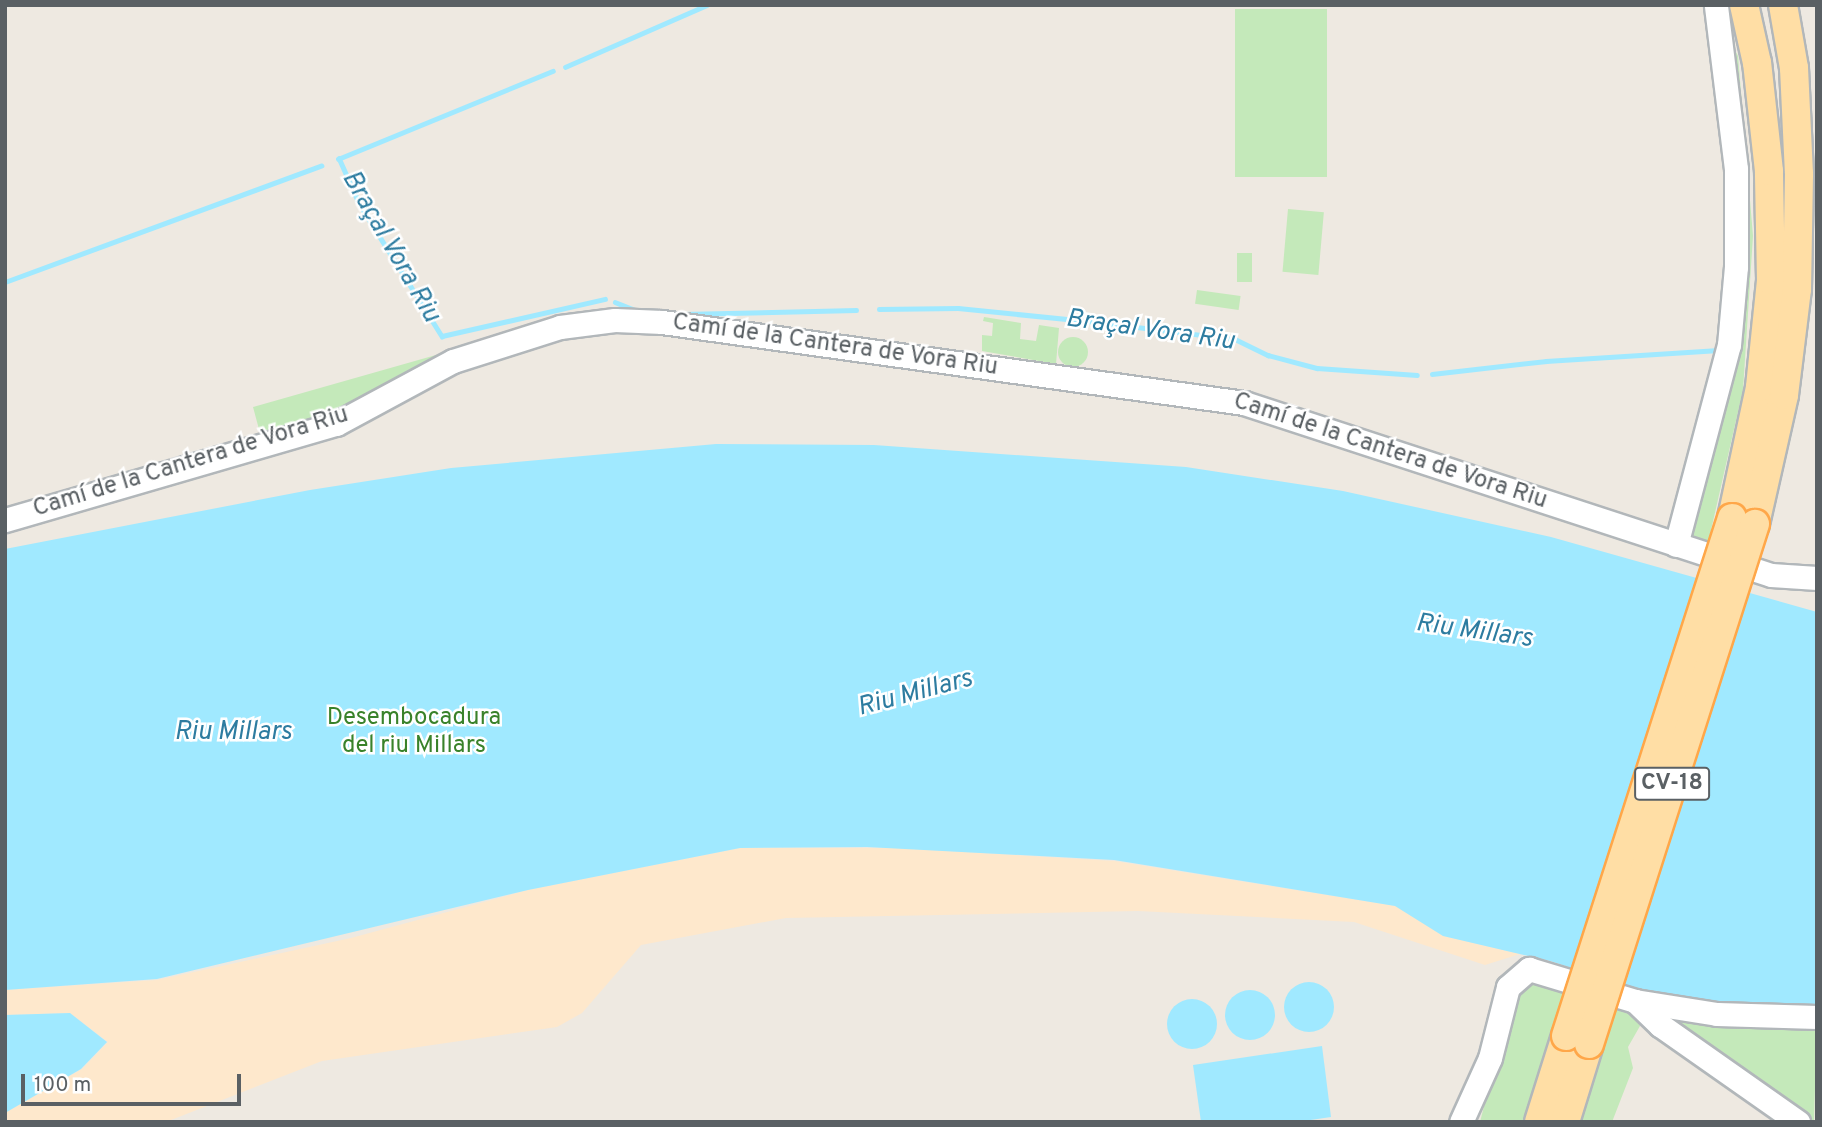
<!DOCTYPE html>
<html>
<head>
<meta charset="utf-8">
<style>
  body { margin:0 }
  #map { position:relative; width:1822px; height:1127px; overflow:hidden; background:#eee9e1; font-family:Overpass,sans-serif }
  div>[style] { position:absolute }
  .green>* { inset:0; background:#c4e9ba; transform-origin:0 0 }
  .round { border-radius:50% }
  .sand>* { inset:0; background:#fee8cc }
  .water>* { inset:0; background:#a0e9ff }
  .stream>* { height:4.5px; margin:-2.25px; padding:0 2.25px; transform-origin:2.25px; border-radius:2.25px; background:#a0e9ff }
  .roads { filter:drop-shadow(2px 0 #b2b7ba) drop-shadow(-2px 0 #b2b7ba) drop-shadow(0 2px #b2b7ba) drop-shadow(0 -2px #b2b7ba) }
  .minor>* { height:23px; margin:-11.5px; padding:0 11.5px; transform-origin:11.5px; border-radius:11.5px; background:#fff }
  .major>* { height:28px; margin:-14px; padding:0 14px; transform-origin:14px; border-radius:14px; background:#ffdea5 }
  .bridges { filter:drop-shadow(2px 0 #ffa749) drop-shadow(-2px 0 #ffa749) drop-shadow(0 2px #ffa749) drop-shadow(0 -2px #ffa749) }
  .major-bridge>* { height:28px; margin:-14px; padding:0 14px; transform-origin:14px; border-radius:14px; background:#ffdea5 }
  span { translate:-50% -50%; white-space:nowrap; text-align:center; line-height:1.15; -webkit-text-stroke:5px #fff; paint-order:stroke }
  .shield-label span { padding:2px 5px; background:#fff; border:2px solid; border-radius:5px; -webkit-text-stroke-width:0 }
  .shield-label { font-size:23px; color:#5a6064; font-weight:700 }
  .street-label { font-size:24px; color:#5a6064 }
  .park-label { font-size:24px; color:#39822a }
  .water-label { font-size:26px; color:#2d7ca0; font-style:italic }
  .frame { position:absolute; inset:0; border:7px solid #5a6064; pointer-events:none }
  .scale { position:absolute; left:21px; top:1074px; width:220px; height:32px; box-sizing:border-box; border:4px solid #5a6064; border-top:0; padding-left:9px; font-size:21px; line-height:24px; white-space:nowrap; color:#5a6064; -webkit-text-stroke:5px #fff; paint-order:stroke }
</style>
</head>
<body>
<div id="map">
  <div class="green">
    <i style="left:1235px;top:9px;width:92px;height:168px"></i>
    <i style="clip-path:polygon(1724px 29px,1738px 56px,1753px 236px,1743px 390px,1706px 552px,1680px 536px,1729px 352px)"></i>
    <i style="left:1288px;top:209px;width:36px;height:63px;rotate:5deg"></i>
    <i style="left:1237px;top:253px;width:15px;height:29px"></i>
    <i style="left:1197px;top:290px;width:44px;height:14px;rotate:8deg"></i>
    <i style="clip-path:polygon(984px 317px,1021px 323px,1020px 339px,1036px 341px,1039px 325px,1059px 328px,1056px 364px,982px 351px,982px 335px,992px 336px,993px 323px,983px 321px)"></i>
    <i class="round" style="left:1058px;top:337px;width:30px;height:30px"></i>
    <i style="clip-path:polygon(443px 353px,450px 360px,263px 444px,253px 407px)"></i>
    <i style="clip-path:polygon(1523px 980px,1566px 985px,1523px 1122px,1480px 1122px,1512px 996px)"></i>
    <i style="clip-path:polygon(1615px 998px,1644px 1019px,1628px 1047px,1633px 1068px,1612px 1122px,1579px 1122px)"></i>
    <i style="clip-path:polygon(1639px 1003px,1817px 1020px,1814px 1122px,1800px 1122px)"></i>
  </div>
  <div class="sand">
    <i style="clip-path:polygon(741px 848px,895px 848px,1114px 861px,1396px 906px,1444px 936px,1520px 954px,1485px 965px,1354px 922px,1138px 911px,786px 918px,641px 945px,582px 1013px,557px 1027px,322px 1061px,166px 1122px,5px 1122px,5px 1113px,82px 1069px,108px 1042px,70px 1013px,5px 1015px,5px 990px,157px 980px,351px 938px,528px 890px)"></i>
  </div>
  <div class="water">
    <i style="clip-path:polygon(716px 444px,874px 445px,1186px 467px,1343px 491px,1551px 537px,1817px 612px,1817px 1009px,1668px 999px,1550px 961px,1443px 936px,1395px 906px,1114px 860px,867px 847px,740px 848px,528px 890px,157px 979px,5px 990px,5px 549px,310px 490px,451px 468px)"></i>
    <i class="round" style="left:1284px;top:982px;width:50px;height:50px"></i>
    <i class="round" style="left:1225px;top:990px;width:50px;height:50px"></i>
    <i class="round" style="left:1167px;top:999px;width:50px;height:50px"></i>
    <i style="clip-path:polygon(70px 1013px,107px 1042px,81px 1069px,5px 1113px,5px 1015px)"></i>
    <i style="clip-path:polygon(1322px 1046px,1331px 1117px,1297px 1122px,1201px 1122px,1193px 1065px)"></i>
  </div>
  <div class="stream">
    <i style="left:565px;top:67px;width:155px;rotate:-23.6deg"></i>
    <i style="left:339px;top:158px;width:51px;rotate:65.9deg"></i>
    <i style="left:360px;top:205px;width:155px;rotate:58deg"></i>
    <i style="left:442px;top:336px;width:167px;rotate:-12.8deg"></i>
    <i style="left:338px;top:159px;width:232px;rotate:-22.3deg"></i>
    <i style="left:5px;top:282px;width:337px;rotate:-20.2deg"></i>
    <i style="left:615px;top:302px;width:22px;rotate:22deg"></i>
    <i style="left:879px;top:309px;width:79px;rotate:-0.7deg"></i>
    <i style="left:958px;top:308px;width:139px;rotate:5.8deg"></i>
    <i style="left:1096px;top:322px;width:140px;rotate:7deg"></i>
    <i style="left:1235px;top:339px;width:37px;rotate:26deg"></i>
    <i style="left:1268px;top:355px;width:51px;rotate:14.9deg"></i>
    <i style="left:1317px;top:368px;width:100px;rotate:4deg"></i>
    <i style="left:682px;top:314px;width:174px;rotate:-1.3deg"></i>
    <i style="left:1432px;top:374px;width:115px;rotate:-6.5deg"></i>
    <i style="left:1546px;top:361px;width:173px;rotate:-3.6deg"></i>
  </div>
  <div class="roads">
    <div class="minor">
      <i style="left:5px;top:520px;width:345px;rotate:-16.2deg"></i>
      <i style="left:336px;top:424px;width:133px;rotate:-28.3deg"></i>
      <i style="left:453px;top:361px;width:112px;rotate:-17.6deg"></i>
      <i style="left:560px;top:327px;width:55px;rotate:-7.3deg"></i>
      <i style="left:615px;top:320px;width:47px;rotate:2.4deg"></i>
      <i style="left:662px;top:322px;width:588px;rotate:7.92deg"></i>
      <i style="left:1244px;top:403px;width:554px;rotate:18.08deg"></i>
      <i style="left:1771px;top:575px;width:46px;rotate:3.7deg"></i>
      <i style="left:1676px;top:545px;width:207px;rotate:-75.2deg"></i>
      <i style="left:1729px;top:345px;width:78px;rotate:-84.9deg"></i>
      <i style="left:1736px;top:267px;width:98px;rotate:-90deg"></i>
      <i style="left:1736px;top:169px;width:165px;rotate:-97deg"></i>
      <i style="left:1635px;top:1001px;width:35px;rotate:44deg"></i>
      <i style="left:1660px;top:1025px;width:169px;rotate:35.1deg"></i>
      <i style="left:1461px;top:1122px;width:70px;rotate:-65.6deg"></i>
      <i style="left:1490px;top:1058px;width:73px;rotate:-75.8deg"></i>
      <i style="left:1508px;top:987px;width:28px;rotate:-41deg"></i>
      <i style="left:1529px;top:969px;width:111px;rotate:16.8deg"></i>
      <i style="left:1635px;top:1001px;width:83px;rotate:9deg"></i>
      <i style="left:1717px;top:1014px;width:100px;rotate:1.7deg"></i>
    </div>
    <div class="major">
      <i style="left:1732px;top:518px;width:134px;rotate:-77.9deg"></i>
      <i style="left:1760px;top:387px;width:108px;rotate:-84.1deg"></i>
      <i style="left:1771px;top:280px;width:109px;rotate:-91.1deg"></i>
      <i style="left:1769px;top:171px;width:109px;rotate:-96.3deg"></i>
      <i style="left:1757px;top:63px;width:59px;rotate:-102.6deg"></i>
      <i style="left:1755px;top:524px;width:132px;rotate:-77.3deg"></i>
      <i style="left:1784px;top:395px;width:107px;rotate:-83deg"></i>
      <i style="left:1797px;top:289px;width:115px;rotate:-89deg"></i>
      <i style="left:1799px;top:174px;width:106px;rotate:-92.7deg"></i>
      <i style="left:1794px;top:68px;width:64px;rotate:-99.9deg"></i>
      <i style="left:1539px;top:1122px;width:90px;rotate:-72.6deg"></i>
      <i style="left:1565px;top:1122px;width:82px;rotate:-72.9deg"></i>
    </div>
  </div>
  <div class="bridges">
    <div class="major-bridge">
      <i style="left:1566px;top:1036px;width:544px;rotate:-72.23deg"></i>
      <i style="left:1589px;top:1044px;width:546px;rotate:-72.3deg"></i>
    </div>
  </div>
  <div class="shield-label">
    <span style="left:1672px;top:784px">CV-18</span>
  </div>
  <div class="street-label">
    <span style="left:835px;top:346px;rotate:8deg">Camí de la Cantera de Vora Riu</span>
    <span style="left:1390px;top:452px;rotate:18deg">Camí de la Cantera de Vora Riu</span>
    <span style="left:191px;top:463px;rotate:-17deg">Camí de la Cantera de Vora Riu</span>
  </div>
  <div class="park-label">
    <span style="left:414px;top:733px">Desembocadura<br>del riu Millars</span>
  </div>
  <div class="water-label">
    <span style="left:390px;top:247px;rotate:60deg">Braçal Vora Riu</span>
    <span style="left:1150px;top:331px;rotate:8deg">Braçal Vora Riu</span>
    <span style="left:1474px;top:632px;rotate:8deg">Riu Millars</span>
    <span style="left:915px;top:694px;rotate:-15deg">Riu Millars</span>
    <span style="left:233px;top:733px">Riu Millars</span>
  </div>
  <div class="frame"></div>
  <div class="scale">100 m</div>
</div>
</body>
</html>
